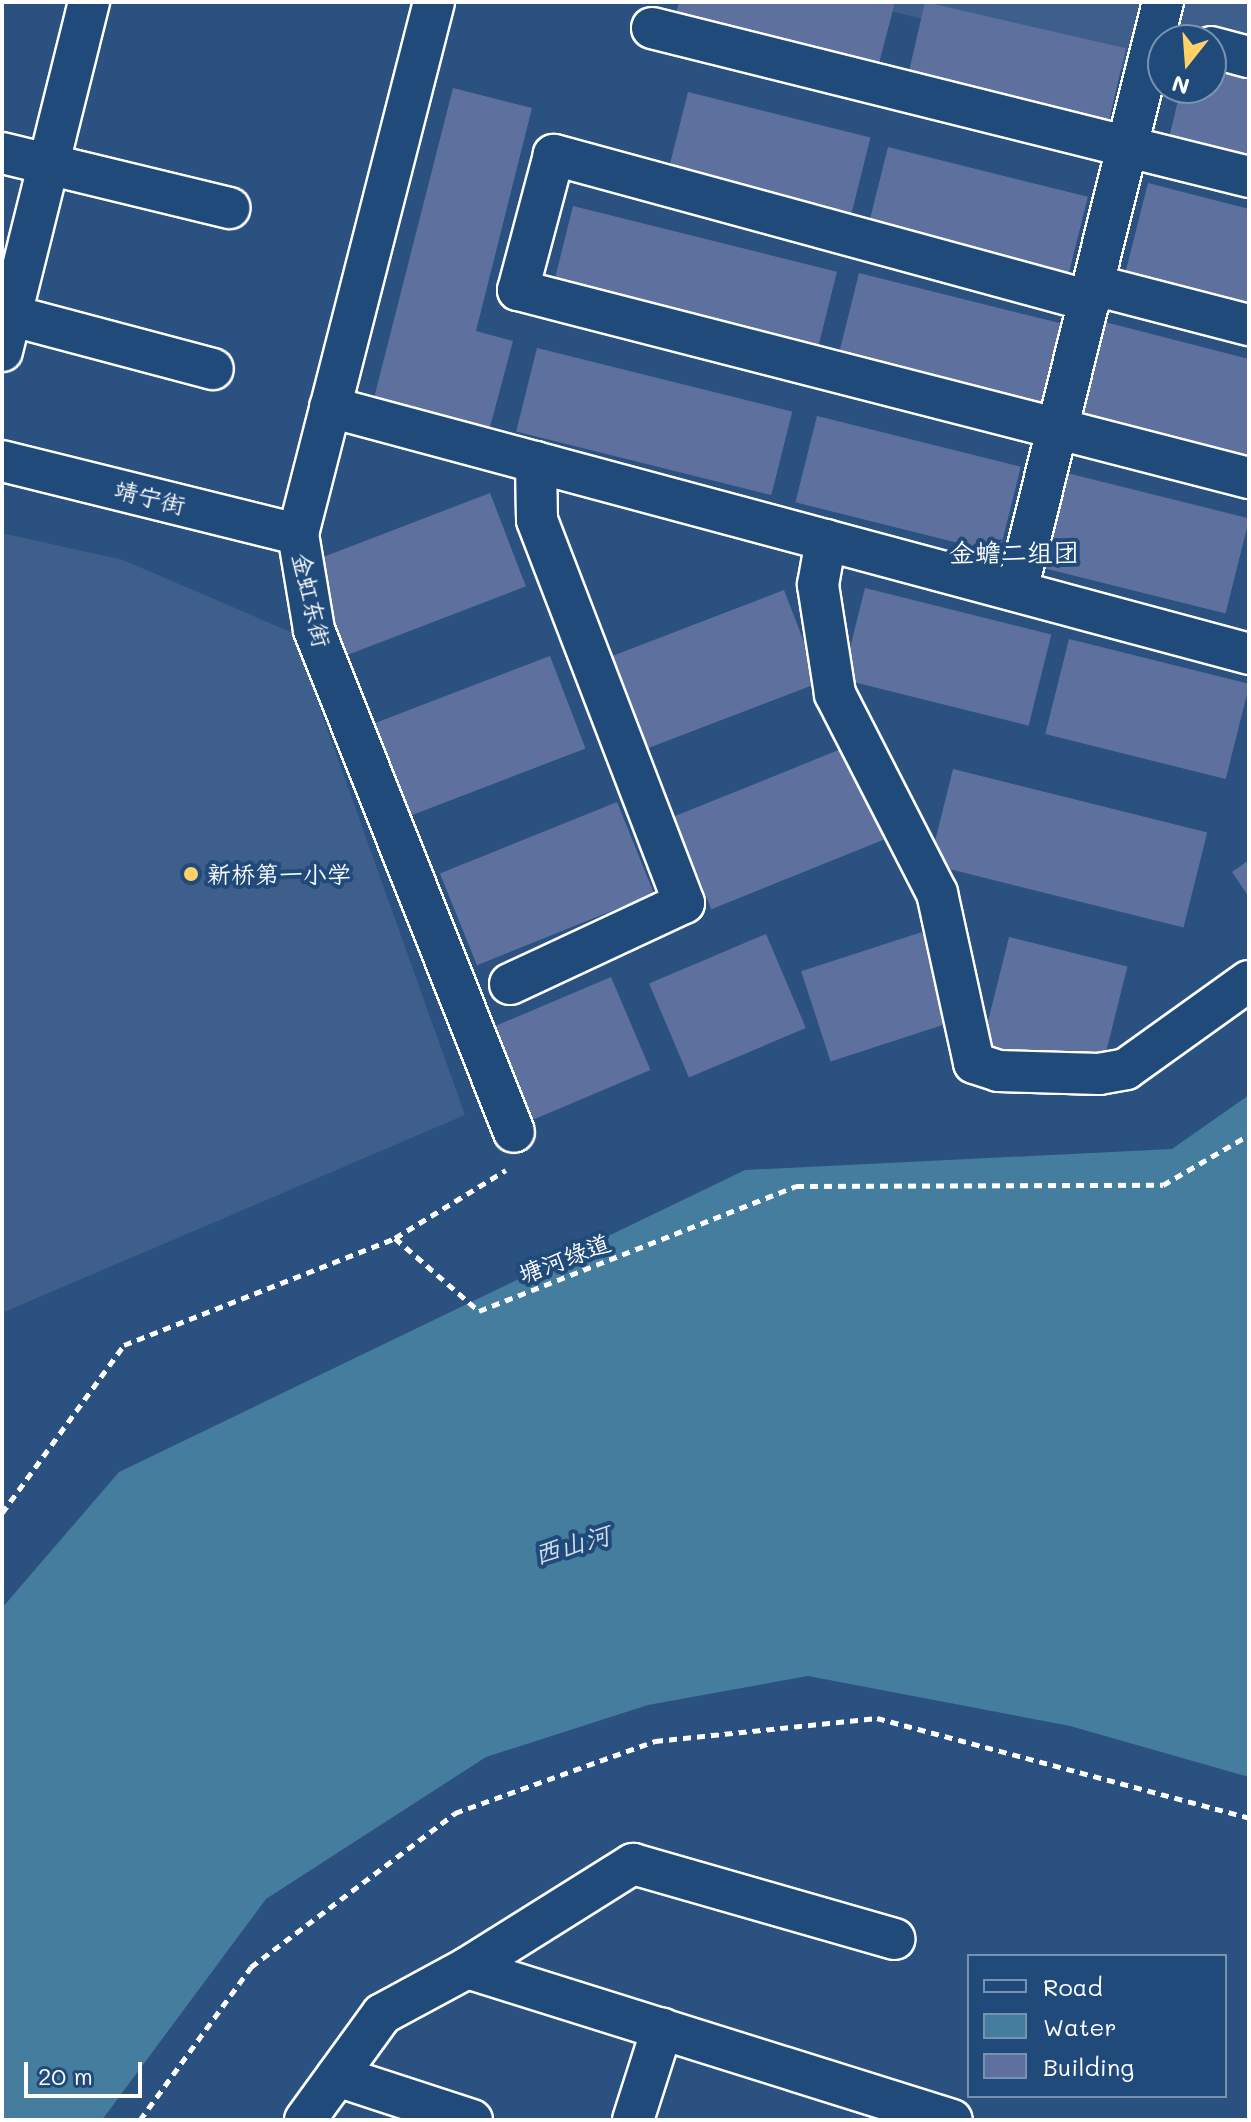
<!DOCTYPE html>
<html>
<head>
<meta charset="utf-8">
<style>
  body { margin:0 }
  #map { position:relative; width:1251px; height:2122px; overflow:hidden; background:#2a5180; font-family:Mali,"LXGW WenKai TC",sans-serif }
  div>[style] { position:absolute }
  .built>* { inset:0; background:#3e5e8b }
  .water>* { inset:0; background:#447d9e }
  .building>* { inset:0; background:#5e719e; transform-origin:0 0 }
  .path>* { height:5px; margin-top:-2.5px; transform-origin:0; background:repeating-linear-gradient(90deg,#fff 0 8px,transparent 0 14px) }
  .roads { filter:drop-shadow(2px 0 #fff) drop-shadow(-2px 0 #fff) drop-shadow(0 2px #fff) drop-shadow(0 -2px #fff) }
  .minor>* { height:40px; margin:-20px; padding:0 20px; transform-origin:20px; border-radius:20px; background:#1f4a7a }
  .dots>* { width:22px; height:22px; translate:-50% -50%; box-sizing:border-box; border:4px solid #1f4a7a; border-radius:50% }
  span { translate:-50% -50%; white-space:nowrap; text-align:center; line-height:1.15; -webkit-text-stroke:8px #1f4a7a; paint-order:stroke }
  .street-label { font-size:24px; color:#fff }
  .poi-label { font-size:24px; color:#fff }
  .left { translate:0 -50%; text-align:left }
  .neighbourhood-label { font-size:26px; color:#fff }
  .water-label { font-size:26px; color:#d0dee7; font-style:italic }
  .frame { position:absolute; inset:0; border:4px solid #fff; pointer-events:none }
  .legend { position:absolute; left:967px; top:1954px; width:260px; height:144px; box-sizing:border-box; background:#1f4a7a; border:2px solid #7992af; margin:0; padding:10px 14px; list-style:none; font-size:24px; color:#fff }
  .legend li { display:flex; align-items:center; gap:16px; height:40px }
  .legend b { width:40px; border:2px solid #7992af }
  .north { position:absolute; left:1147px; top:24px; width:80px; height:80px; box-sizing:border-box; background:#1f4a7a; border:2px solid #7992af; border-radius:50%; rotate:197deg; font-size:22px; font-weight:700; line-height:32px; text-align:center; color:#fff }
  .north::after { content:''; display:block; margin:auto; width:28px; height:36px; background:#ffd166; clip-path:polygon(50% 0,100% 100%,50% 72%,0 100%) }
  .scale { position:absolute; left:24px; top:2062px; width:118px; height:36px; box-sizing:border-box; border:4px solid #fff; border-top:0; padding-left:10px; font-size:24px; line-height:28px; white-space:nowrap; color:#fff; -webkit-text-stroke:6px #1f4a7a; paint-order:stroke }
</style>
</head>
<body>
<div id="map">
  <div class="built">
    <i style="clip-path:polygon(855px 2px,1249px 2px,1249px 102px,1211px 88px,1211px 40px,1163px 40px,1163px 80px)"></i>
    <i style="clip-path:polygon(2px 533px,123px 560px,293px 633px,465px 1115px,2px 1313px)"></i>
  </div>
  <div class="water">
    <i style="clip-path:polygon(1249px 1095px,1249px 1777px,1070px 1726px,808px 1676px,648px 1705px,486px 1757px,266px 1899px,102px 2120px,2px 2120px,2px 1608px,119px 1472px,745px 1170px,1172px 1149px)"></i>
  </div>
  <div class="building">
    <i style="clip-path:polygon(679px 2px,895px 2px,877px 71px,675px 19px)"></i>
    <i style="left:925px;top:2px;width:206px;height:77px;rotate:13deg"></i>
    <i style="clip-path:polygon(1211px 61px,1249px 70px,1249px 158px,1169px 138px,1181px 88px,1211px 88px)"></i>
    <i style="clip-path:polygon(453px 88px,532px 108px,476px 331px,513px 341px,490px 427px,374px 398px)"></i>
    <i style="left:688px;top:92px;width:188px;height:81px;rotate:14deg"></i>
    <i style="left:888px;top:147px;width:206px;height:90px;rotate:14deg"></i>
    <i style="clip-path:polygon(1148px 183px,1249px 209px,1249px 310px,1124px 278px)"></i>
    <i style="left:573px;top:206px;width:272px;height:79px;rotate:14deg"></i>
    <i style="left:859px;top:273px;width:211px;height:86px;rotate:14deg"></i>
    <i style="clip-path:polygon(1105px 322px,1249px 359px,1249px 460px,1081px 418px)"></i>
    <i style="left:537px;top:348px;width:263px;height:86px;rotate:14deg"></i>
    <i style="left:817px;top:416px;width:210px;height:89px;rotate:14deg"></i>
    <i style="left:1063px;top:472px;width:192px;height:98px;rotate:14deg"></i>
    <i style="left:490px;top:493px;width:100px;height:192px;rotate:69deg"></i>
    <i style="left:865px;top:588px;width:192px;height:94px;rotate:14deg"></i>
    <i style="left:784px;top:590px;width:99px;height:193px;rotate:69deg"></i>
    <i style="left:1069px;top:639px;width:186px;height:98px;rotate:14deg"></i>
    <i style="left:550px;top:656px;width:99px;height:192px;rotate:69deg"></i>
    <i style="left:851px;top:745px;width:100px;height:191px;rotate:68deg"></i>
    <i style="left:953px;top:769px;width:262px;height:98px;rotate:14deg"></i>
    <i style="left:617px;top:802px;width:99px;height:191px;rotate:68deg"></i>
    <i style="clip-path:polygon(1249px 860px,1249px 897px,1232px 872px)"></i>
    <i style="left:922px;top:932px;width:95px;height:127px;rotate:72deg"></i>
    <i style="left:766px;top:934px;width:102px;height:127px;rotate:67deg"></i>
    <i style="left:1009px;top:937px;width:122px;height:111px;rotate:14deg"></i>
    <i style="left:611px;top:977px;width:101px;height:127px;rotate:67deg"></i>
  </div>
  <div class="path">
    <i style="left:395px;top:1238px;width:130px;rotate:-31.5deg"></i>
    <i style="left:2px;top:1513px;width:208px;rotate:-54deg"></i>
    <i style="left:124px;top:1345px;width:291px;rotate:-21.5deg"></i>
    <i style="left:395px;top:1238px;width:111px;rotate:41deg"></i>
    <i style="left:479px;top:1311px;width:341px;rotate:-21.5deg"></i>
    <i style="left:796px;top:1186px;width:367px;rotate:-0.2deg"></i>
    <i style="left:1163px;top:1185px;width:99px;rotate:-30.2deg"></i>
    <i style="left:140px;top:2120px;width:189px;rotate:-54deg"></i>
    <i style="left:251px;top:1967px;width:256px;rotate:-37deg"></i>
    <i style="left:455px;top:1813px;width:213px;rotate:-19.8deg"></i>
    <i style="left:655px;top:1741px;width:223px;rotate:-5.9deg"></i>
    <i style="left:877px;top:1718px;width:385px;rotate:15deg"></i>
  </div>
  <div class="roads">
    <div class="minor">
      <i style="left:434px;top:2px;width:549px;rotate:104.34deg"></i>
      <i style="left:298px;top:534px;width:97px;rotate:80.5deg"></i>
      <i style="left:314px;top:630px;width:540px;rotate:68.28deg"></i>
      <i style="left:652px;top:28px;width:615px;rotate:14.01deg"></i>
      <i style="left:1211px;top:47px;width:39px;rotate:15deg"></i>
      <i style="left:2px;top:153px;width:234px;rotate:13.6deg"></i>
      <i style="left:1094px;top:285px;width:160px;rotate:14.5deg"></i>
      <i style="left:1090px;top:301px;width:556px;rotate:-164.76deg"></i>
      <i style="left:554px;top:155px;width:140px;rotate:104.9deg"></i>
      <i style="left:518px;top:290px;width:755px;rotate:14.42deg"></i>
      <i style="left:2px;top:313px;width:218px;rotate:14.9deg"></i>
      <i style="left:2px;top:351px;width:360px;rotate:-76deg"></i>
      <i style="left:330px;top:407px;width:952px;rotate:15.04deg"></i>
      <i style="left:2px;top:461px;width:305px;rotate:13.9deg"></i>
      <i style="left:826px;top:540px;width:46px;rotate:100.1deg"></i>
      <i style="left:818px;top:585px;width:110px;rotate:81.1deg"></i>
      <i style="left:835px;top:694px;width:224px;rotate:62.9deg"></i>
      <i style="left:937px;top:893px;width:174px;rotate:77.7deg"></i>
      <i style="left:974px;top:1063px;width:25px;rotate:18deg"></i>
      <i style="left:998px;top:1071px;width:101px;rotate:1.7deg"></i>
      <i style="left:1099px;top:1074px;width:27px;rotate:-10deg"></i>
      <i style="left:1126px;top:1069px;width:151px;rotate:-35.6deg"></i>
      <i style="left:1017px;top:591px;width:607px;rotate:-76.08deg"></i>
      <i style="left:510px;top:984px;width:192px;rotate:-25deg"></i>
      <i style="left:684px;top:903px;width:410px;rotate:-111deg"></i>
      <i style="left:537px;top:520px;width:58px;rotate:-91deg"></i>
      <i style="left:467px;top:1968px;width:508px;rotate:17.4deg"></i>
      <i style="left:337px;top:2076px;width:142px;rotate:18.1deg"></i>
      <i style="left:305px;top:2120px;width:131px;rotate:-54deg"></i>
      <i style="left:382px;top:2014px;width:97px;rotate:-28.4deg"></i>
      <i style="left:467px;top:1968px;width:196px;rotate:-32.1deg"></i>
      <i style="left:633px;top:1864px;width:272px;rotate:16deg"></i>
      <i style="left:633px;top:2120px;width:96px;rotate:-72.3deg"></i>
    </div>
  </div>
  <div class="dots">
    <i style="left:191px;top:874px;background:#ffd166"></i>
  </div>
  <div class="street-label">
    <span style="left:150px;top:497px;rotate:14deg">靖宁街</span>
    <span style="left:312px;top:600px;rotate:77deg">金虹东街</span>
    <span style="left:564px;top:1258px;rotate:-21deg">塘河绿道</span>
  </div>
  <div class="poi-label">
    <span class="left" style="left:207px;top:874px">新桥第一小学</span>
  </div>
  <div class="neighbourhood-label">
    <span style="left:1014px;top:553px">金蟾二组团</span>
  </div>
  <div class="water-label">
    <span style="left:572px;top:1545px;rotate:-16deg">西山河</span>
  </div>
  <div class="frame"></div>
  <ul class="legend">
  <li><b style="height:10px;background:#1f4a7a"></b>Road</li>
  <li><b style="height:22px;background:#447d9e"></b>Water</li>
  <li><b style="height:22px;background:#5e719e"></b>Building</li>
  </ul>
  <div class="north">N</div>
  <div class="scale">20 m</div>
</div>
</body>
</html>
